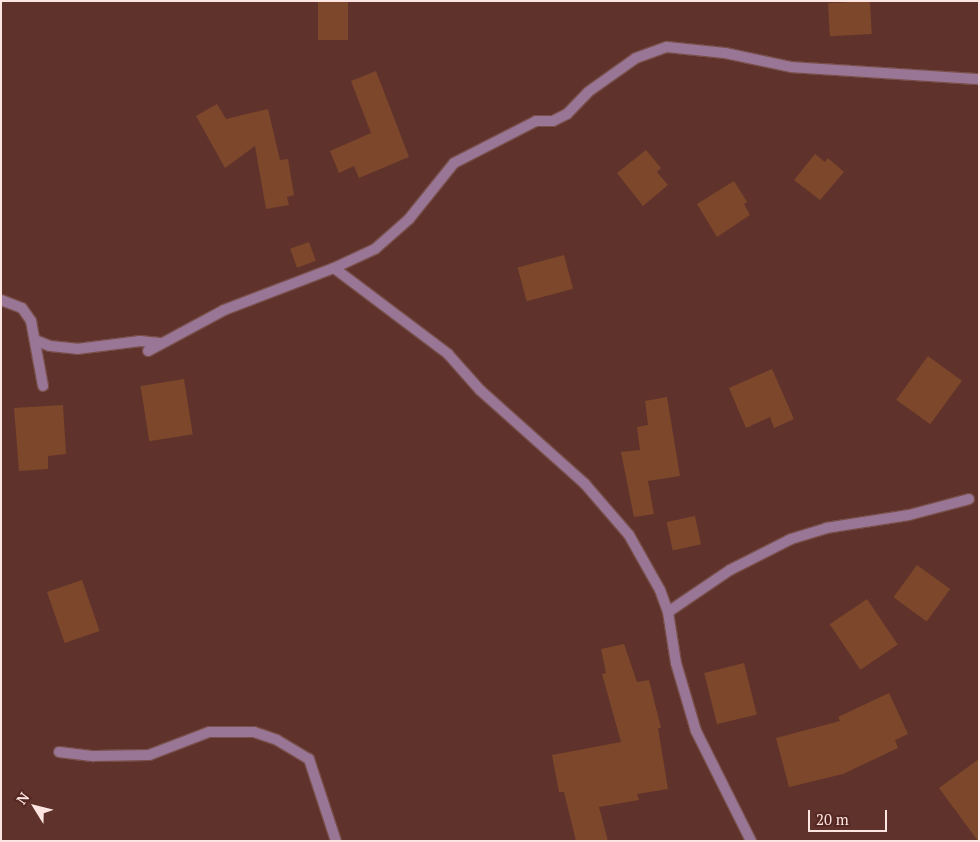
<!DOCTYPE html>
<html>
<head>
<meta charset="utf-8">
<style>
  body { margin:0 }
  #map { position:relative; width:980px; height:842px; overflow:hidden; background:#5f322c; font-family:"PT Serif",serif }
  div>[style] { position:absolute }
  .building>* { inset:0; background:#7c472a; transform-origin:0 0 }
  .roads { filter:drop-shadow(1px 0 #784f49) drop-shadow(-1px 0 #784f49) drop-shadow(0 1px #784f49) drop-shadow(0 -1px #784f49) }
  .minor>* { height:10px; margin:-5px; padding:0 5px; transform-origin:5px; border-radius:5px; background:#997596 }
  span { translate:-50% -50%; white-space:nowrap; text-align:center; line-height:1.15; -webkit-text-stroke:4px #542722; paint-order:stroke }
  .frame { position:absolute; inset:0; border:2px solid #fde5e1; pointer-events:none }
  .north { position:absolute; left:10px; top:782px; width:50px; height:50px; -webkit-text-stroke:4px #542722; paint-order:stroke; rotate:306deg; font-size:14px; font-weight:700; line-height:20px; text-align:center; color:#fde5e1 }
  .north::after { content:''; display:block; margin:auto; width:18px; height:22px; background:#fde5e1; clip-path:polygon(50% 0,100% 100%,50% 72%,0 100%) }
  .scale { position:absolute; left:808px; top:810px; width:79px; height:22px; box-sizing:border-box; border:2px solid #fde5e1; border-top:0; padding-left:6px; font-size:15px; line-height:18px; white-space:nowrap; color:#fde5e1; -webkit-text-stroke:4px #542722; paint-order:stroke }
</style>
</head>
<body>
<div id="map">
  <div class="building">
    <i style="left:318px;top:1px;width:30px;height:39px"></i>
    <i style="left:870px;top:1px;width:33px;height:42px;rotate:87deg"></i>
    <i style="clip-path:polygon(376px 71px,409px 157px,359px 178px,354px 166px,339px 173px,330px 151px,371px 133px,351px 81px)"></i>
    <i style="clip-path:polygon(217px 104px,226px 119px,268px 109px,280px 160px,288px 159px,294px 195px,287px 197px,289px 205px,266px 209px,255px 146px,225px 168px,196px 116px)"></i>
    <i style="clip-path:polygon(646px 150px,661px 168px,657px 172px,668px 185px,643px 206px,617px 173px)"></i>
    <i style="clip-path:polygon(815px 154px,825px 162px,828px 158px,844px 172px,820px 200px,794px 180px)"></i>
    <i style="clip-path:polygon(734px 181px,747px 202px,744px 204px,750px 215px,717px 237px,697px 204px)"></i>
    <i style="left:309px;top:242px;width:20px;height:20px;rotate:70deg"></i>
    <i style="left:564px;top:255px;width:35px;height:48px;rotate:75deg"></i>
    <i style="left:928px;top:356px;width:42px;height:54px;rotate:36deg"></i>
    <i style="clip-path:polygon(772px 369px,794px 419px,774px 428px,770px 417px,746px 428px,729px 388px)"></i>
    <i style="left:184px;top:379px;width:56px;height:44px;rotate:81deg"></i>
    <i style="clip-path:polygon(667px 397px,680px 476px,648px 481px,654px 514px,634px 517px,621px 452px,640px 450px,637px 427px,648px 425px,645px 401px)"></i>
    <i style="clip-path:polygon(63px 405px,66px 454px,48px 456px,48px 469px,19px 471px,14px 408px)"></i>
    <i style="left:695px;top:516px;width:29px;height:29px;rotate:78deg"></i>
    <i style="left:917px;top:565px;width:41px;height:40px;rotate:36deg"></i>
    <i style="left:82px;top:580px;width:54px;height:37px;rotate:71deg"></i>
    <i style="left:867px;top:599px;width:55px;height:45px;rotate:56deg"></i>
    <i style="clip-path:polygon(624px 644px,637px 682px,649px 680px,661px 728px,658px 728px,668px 789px,637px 794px,639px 800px,599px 807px,608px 841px,576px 841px,564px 792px,559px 792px,552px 755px,621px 742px,602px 674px,606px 673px,601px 649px)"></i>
    <i style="left:744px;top:663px;width:53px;height:41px;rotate:76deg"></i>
    <i style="clip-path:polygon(889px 693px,908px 734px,895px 740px,898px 748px,843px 774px,789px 787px,776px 738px,840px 721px,838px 717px)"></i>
    <i style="clip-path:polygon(979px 759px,979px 841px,978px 841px,939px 788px)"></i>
  </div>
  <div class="roads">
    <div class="minor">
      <i style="left:334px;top:268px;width:45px;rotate:-24.9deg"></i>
      <i style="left:375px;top:249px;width:45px;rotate:-41.4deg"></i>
      <i style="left:409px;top:219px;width:72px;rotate:-51.2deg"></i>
      <i style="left:454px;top:163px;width:92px;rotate:-27.1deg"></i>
      <i style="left:536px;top:121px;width:17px"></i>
      <i style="left:553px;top:121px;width:16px;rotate:-27deg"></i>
      <i style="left:567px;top:114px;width:30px;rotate:-46deg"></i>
      <i style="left:588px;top:92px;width:59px;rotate:-35.3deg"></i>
      <i style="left:636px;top:58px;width:33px;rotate:-20deg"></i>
      <i style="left:667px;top:47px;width:58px;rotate:5.9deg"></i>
      <i style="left:725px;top:53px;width:67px;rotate:12deg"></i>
      <i style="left:791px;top:67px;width:188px;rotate:3.7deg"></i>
      <i style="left:1px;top:300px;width:22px;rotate:21deg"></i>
      <i style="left:22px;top:308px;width:16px;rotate:55deg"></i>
      <i style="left:31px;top:321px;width:66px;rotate:79.5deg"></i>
      <i style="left:35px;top:340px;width:16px;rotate:22deg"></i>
      <i style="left:50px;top:346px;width:27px;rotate:6deg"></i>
      <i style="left:77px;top:349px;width:64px;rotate:-7.2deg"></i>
      <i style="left:140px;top:341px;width:20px;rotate:6deg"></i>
      <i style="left:148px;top:351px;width:86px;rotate:-28.3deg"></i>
      <i style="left:224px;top:310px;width:118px;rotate:-20.9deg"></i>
      <i style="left:334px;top:268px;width:143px;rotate:37deg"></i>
      <i style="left:448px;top:354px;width:48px;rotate:48.4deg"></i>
      <i style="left:480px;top:390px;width:141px;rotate:41.8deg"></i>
      <i style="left:585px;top:484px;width:67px;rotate:49.2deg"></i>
      <i style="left:629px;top:535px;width:63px;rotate:60.6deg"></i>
      <i style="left:660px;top:590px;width:23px;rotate:70deg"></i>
      <i style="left:668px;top:612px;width:52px;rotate:81.1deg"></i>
      <i style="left:676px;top:663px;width:71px;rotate:73.6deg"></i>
      <i style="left:696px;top:731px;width:123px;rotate:63.4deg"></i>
      <i style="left:668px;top:612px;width:75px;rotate:-34.1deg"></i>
      <i style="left:730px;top:570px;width:68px;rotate:-26.9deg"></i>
      <i style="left:791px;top:539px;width:37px;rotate:-17deg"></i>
      <i style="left:826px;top:528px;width:84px;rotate:-8.9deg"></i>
      <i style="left:909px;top:515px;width:62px;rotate:-14.9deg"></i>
      <i style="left:59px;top:752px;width:35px;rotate:7deg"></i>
      <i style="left:94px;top:756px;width:55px;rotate:-1deg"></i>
      <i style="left:149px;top:755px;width:64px;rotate:-21deg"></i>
      <i style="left:209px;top:732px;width:45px"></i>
      <i style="left:254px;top:732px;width:24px;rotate:19deg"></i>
      <i style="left:277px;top:740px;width:37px;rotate:31deg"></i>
      <i style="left:309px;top:759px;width:86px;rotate:71.8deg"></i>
    </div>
  </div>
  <div class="frame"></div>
  <div class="north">N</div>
  <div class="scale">20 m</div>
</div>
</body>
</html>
